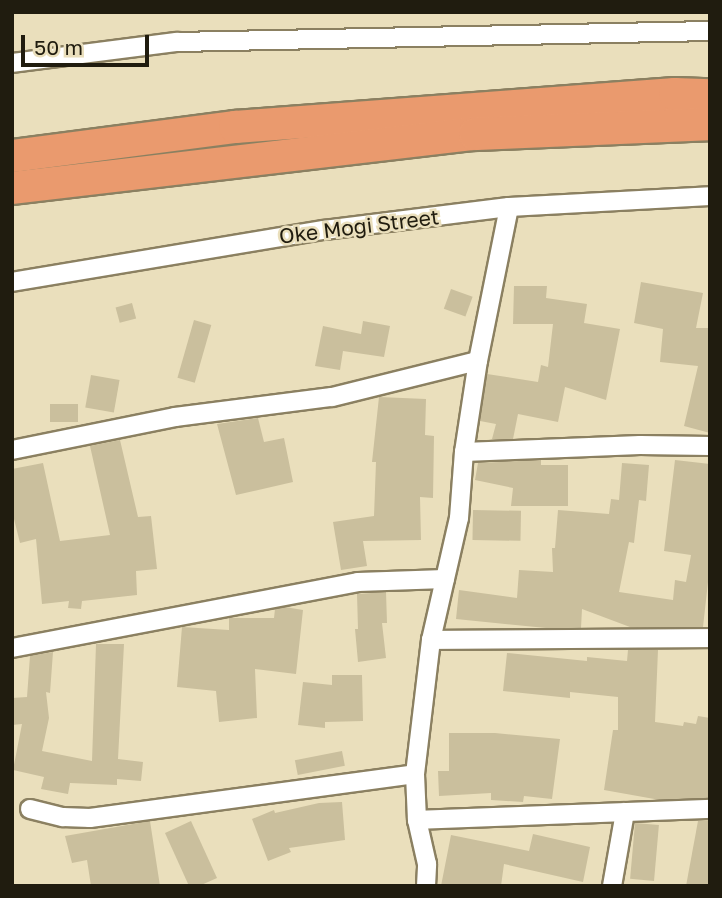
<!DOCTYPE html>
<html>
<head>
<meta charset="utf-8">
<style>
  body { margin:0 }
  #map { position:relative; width:722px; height:898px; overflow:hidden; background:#eadfbc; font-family:"Golos Text",sans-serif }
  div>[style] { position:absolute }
  .building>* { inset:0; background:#cabf9d; transform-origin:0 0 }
  .roads { filter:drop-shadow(2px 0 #8b8061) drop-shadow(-2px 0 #8b8061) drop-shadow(0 2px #8b8061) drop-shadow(0 -2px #8b8061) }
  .street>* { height:18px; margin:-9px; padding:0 9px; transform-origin:9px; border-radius:9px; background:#fff }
  .highway>* { height:32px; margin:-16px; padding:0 16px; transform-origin:16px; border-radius:16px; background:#ea9a6e }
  span { translate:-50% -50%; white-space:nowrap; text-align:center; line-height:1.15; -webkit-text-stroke:5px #eadfbc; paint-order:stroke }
  .street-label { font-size:21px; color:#201c0f }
  .frame { position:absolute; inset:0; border:14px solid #201c0f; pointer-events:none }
  .scale { position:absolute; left:21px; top:35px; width:128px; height:32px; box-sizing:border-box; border:4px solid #201c0f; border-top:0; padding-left:9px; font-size:21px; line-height:24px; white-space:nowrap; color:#201c0f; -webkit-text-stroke:5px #eadfbc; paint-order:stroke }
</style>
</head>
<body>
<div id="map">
  <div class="building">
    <i style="clip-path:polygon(641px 282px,703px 293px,696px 328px,710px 328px,710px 433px,684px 426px,698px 366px,660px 362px,663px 329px,634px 323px)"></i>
    <i style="clip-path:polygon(514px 286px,547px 286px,546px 298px,587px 304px,584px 323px,620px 329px,606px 400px,565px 387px,558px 422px,518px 414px,513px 439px,492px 439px,496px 424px,480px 421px,487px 374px,538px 382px,541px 365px,548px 367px,553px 324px,513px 324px)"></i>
    <i style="left:451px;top:289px;width:23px;height:21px;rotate:20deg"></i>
    <i style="left:132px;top:303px;width:16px;height:17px;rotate:75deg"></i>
    <i style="left:194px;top:320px;width:18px;height:60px;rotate:16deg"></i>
    <i style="clip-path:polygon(363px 321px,390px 326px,384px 357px,343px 351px,340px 370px,315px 366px,323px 326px,361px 334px)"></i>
    <i style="left:91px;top:375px;width:29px;height:33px;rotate:10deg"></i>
    <i style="clip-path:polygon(379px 397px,426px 399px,425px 435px,434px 436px,433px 498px,420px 497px,421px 540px,363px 541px,367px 566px,341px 570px,333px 522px,374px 516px,376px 462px,372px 462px)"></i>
    <i style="left:50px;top:404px;width:28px;height:18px"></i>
    <i style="clip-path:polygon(258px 418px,264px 442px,284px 438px,293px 482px,236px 495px,217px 424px)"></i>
    <i style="clip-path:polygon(120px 440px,138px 517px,151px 516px,157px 569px,136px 571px,137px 595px,82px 601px,81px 609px,68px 608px,69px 601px,42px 604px,36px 539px,20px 543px,12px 511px,12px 469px,43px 463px,60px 541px,110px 535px,90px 446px)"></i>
    <i style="clip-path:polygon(541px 460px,541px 465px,568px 465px,568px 506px,511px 506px,513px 488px,475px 480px,478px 463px)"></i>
    <i style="clip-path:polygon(675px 460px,710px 464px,710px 564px,703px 627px,630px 627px,582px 609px,581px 628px,546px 628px,456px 619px,459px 590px,517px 598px,519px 570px,553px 572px,552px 548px,555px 548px,558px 510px,609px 514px,611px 499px,619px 500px,622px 463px,649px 465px,646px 501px,639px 500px,634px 543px,629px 542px,619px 592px,673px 600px,675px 580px,686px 582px,691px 555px,664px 551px)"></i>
    <i style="left:473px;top:510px;width:48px;height:30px;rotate:1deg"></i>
    <i style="clip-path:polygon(386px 592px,387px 623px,382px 623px,386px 658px,358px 662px,355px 629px,358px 629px,357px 594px)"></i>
    <i style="clip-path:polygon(285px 607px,303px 610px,296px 674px,255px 669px,257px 718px,219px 722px,216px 691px,177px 687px,182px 627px,229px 630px,229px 618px,274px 618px,275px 609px)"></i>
    <i style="clip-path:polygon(96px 644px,124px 644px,118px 759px,143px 762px,141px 781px,117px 779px,117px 785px,70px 783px,68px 794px,41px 789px,44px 777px,13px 770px,22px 724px,12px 725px,12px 698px,27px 697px,30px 656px,53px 652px,50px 693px,46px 692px,49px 718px,42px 751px,92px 761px)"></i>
    <i style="clip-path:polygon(628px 650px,658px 650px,655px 722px,683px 726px,684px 722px,696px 724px,698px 716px,710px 718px,710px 798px,660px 800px,604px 790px,613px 730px,618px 730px,618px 697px,570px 692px,570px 698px,503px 691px,507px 653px,587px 661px,587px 657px,627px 661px)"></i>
    <i style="clip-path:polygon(332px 675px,362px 675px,363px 721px,325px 722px,325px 728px,298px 725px,303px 682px,332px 685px)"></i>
    <i style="clip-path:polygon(449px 733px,495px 733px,560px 739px,552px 799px,524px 796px,523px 802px,491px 800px,491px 793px,439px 796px,438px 771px,449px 771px)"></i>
    <i style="left:342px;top:751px;width:15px;height:48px;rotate:79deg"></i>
    <i style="clip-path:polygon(342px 802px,345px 840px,289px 848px,291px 852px,268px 861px,252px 819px,274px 810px,275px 813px,319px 803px)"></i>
    <i style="clip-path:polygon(710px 820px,710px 886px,686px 886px,698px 821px)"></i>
    <i style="clip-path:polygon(150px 821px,160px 886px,91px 886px,87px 860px,72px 863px,65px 836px)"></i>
    <i style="clip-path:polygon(191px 821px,217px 878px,199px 886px,189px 886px,165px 833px)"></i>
    <i style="left:635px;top:823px;width:24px;height:56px;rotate:5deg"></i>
    <i style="clip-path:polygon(533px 834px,590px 847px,583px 882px,504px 864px,501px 886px,441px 886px,451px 835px,529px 851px)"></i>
  </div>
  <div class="roads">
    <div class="street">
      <i style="left:12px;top:63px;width:166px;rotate:-7.3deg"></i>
      <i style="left:177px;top:42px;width:533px;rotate:-1.18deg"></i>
      <i style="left:12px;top:282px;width:316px;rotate:-9.5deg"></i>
      <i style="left:324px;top:230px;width:186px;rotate:-7.1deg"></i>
      <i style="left:509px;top:207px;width:201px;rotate:-3.1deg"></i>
      <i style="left:12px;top:450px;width:166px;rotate:-11.4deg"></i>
      <i style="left:175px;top:417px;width:158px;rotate:-7.3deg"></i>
      <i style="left:332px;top:397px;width:150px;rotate:-13.9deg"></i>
      <i style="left:464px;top:452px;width:176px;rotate:-2.3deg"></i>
      <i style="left:640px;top:445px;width:70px;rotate:0.8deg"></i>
      <i style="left:431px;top:640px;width:279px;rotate:-0.4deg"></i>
      <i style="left:12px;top:648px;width:352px;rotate:-10.8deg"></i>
      <i style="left:358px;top:582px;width:87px;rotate:-2deg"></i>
      <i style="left:30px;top:809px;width:34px;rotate:14deg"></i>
      <i style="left:63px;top:817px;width:27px;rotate:2deg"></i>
      <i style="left:90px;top:818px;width:328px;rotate:-7.7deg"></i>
      <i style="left:417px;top:820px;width:293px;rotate:-2.2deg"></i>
      <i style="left:426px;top:886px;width:22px;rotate:-87deg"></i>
      <i style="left:427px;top:864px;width:45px;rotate:-102.8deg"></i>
      <i style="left:417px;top:820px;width:46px;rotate:-92.5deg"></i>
      <i style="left:415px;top:774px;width:135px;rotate:-83.2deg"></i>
      <i style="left:431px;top:640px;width:125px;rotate:-77.1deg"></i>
      <i style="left:459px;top:518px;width:66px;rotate:-85.7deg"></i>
      <i style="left:464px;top:452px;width:92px;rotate:-81.3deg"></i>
      <i style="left:478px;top:361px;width:157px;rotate:-78.6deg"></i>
      <i style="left:612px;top:886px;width:75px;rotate:-80deg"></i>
    </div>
    <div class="highway">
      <i style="left:12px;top:156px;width:225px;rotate:-7.4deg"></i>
      <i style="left:235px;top:127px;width:441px;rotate:-4.3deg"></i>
      <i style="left:675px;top:94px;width:35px;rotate:2deg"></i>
      <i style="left:12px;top:188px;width:466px;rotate:-6.7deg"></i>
      <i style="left:475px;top:134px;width:235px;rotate:-2.4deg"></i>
    </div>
  </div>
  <div class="street-label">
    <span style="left:359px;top:226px;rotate:-7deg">Oke Mogi Street</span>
  </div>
  <div class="frame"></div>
  <div class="scale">50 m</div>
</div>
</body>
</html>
